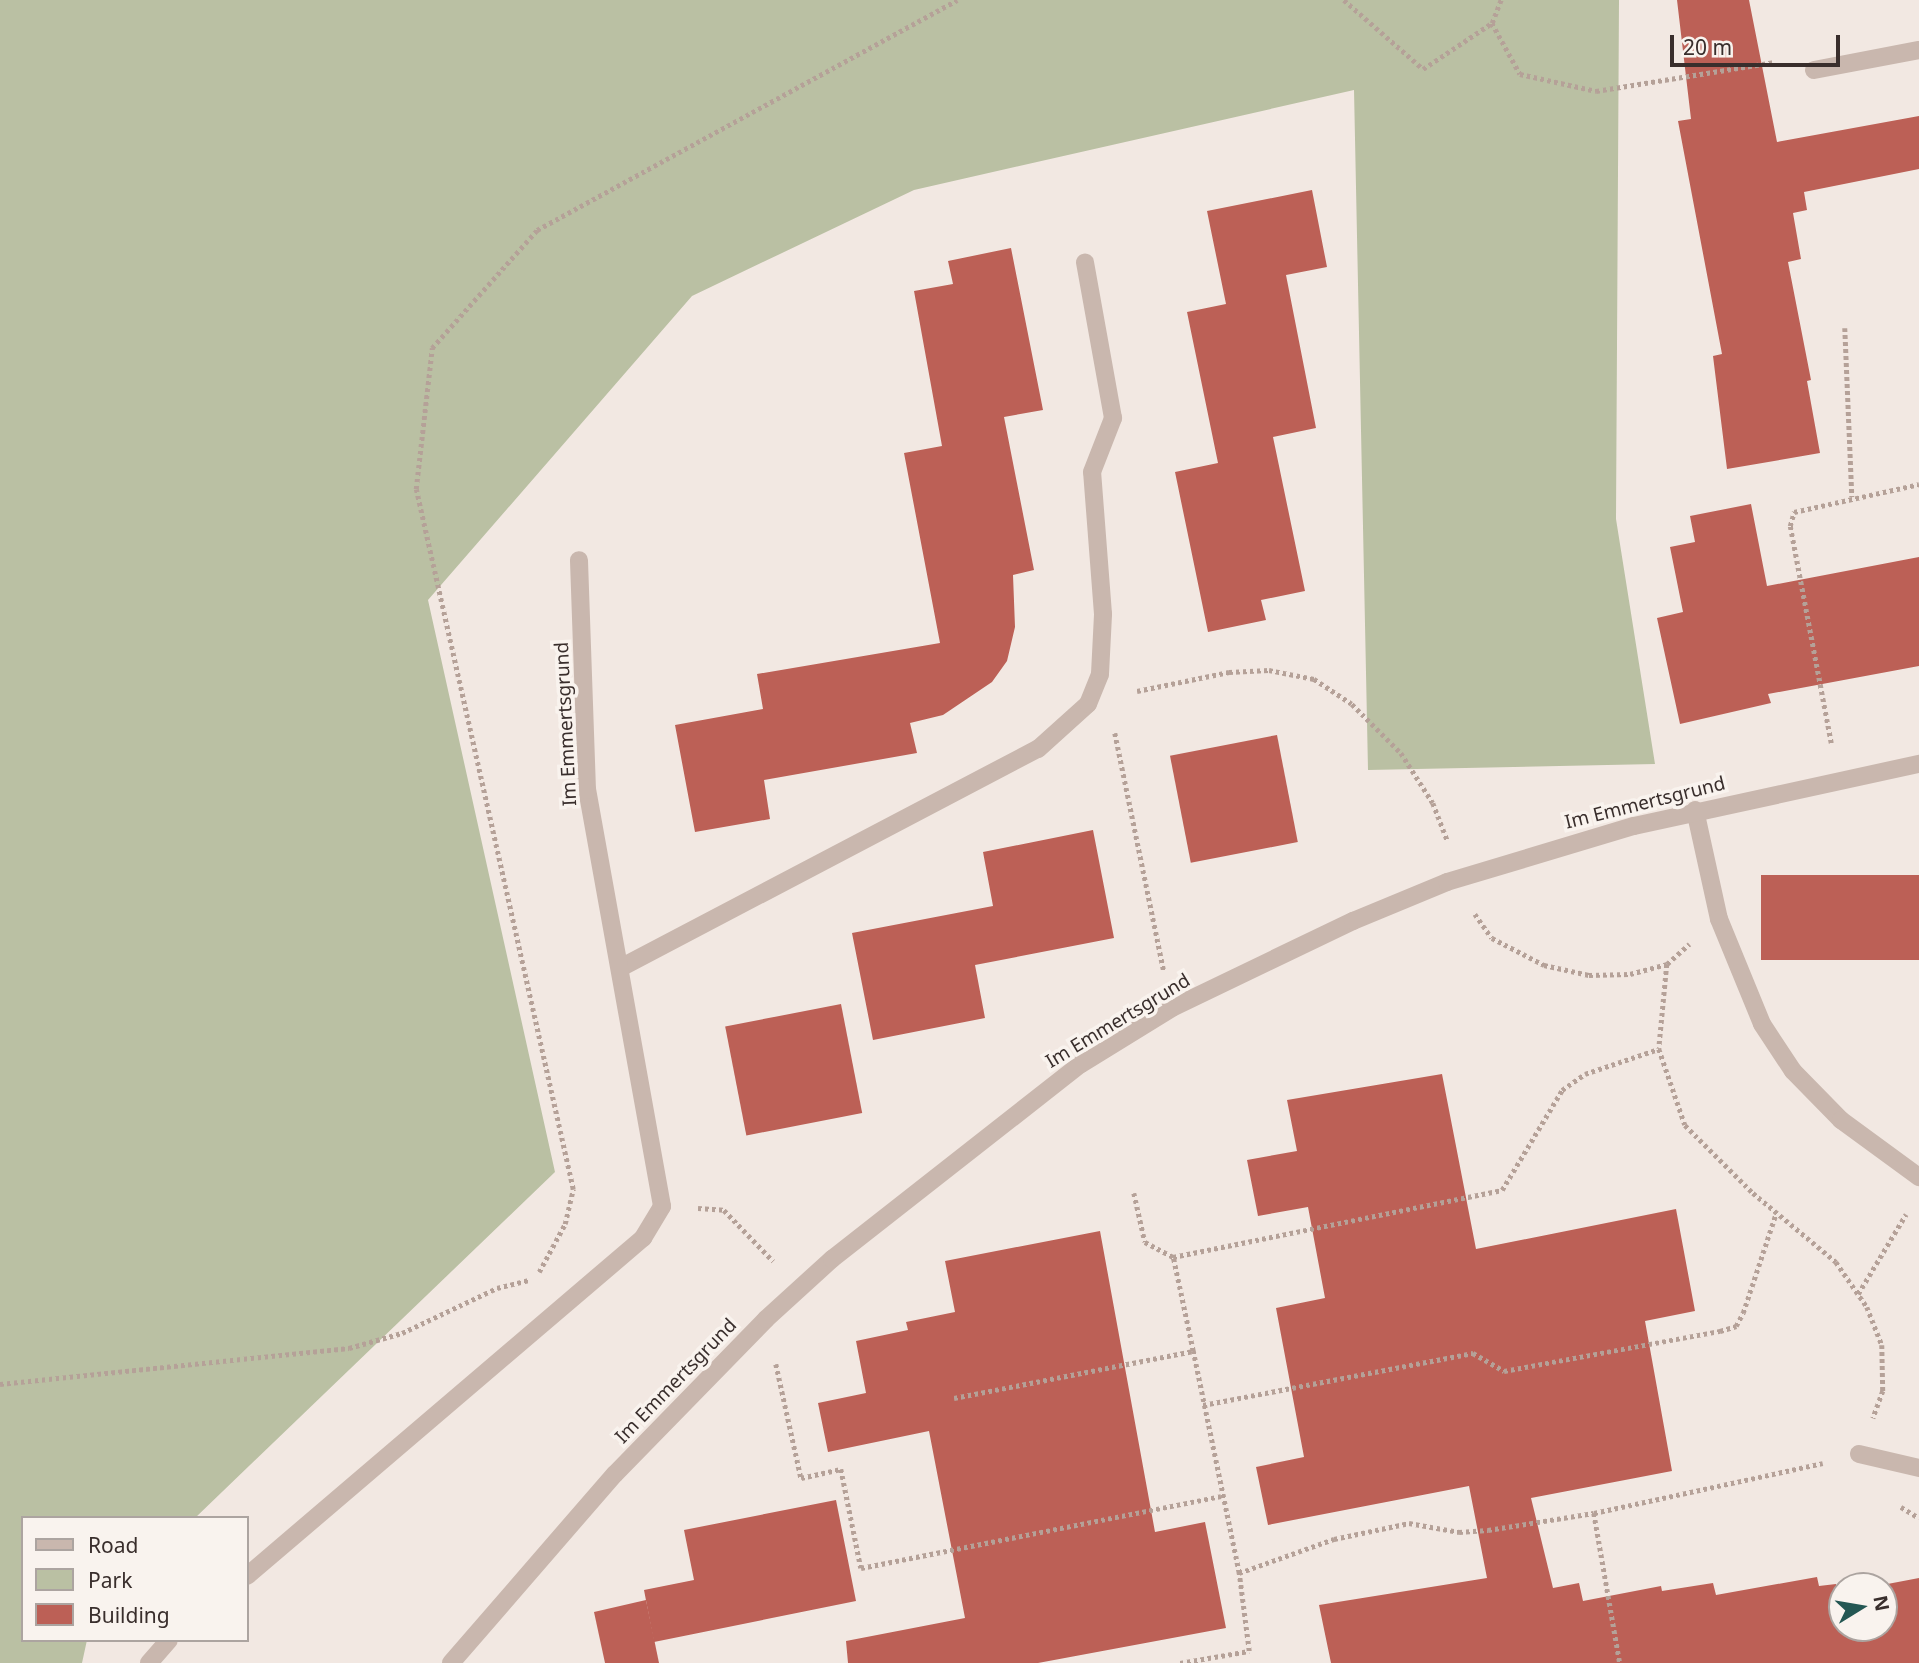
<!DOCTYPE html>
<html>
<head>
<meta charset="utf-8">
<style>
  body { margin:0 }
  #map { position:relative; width:1919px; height:1663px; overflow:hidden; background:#f2e8e2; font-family:"Noto Sans",sans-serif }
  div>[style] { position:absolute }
  .green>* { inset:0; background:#bac0a3 }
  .building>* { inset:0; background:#bc6056; transform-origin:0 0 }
  .path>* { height:4.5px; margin-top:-2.25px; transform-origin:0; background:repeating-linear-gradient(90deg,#b5a198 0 3.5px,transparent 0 7px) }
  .minor>* { height:18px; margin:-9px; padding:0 9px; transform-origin:9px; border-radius:9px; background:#c9b7ae }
  .minor-bridge>* { height:18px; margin:-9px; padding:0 9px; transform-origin:9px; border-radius:9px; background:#c9b7ae }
  span { translate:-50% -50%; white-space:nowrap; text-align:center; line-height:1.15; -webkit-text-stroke:7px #f9f3ee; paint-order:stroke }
  .street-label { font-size:19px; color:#392e2c }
  .legend { position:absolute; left:21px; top:1516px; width:228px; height:126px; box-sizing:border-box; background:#f9f3ee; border:2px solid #aca4a0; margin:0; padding:9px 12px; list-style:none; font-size:21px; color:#392e2c }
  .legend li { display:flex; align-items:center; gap:14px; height:35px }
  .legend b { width:35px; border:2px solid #aca4a0 }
  .north { position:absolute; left:1828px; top:1572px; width:70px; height:70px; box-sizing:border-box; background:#f9f3ee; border:2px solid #aca4a0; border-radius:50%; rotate:79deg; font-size:19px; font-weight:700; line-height:28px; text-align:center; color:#392e2c }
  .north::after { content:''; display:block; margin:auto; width:24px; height:32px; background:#245753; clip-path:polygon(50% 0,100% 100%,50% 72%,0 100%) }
  .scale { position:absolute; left:1670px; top:35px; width:170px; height:32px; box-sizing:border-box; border:4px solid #392e2c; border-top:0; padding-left:9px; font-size:21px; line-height:24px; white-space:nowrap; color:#392e2c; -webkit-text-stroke:5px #f9f3ee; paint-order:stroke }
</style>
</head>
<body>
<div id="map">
  <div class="green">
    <i style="clip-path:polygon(0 0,1619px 0,1616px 519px,1655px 764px,1368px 770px,1354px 90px,914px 190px,692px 296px,428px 600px,555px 1172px,195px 1518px,23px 1518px,23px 1640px,87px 1640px,82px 1663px,0 1663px)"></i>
  </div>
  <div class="building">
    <i style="clip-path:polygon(1677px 0,1749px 0,1777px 142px,1919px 116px,1919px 169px,1804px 192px,1807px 210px,1793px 213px,1801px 259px,1788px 262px,1811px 380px,1807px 381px,1820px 453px,1727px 469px,1713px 356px,1722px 354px,1678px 121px,1691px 119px)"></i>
    <i style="clip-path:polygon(1312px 190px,1327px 267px,1286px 275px,1316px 428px,1273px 437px,1305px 591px,1261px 600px,1266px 620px,1208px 632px,1175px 472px,1218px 463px,1187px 312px,1226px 304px,1207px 211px)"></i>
    <i style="clip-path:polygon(1011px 248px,1043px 410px,1004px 417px,1034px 570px,1013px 575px,1015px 627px,1007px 661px,992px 682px,943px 715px,910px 723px,917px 753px,764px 780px,770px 819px,695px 832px,675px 725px,763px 709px,757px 674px,940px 643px,904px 453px,942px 446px,914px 291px,953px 284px,948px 261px)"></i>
    <i style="clip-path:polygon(1751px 504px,1767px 586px,1919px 557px,1919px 666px,1768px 694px,1771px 703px,1680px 724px,1657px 618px,1683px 612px,1670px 547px,1695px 542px,1690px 516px)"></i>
    <i style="left:1277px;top:735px;width:109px;height:109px;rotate:79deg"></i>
    <i style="clip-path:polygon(1093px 830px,1114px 938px,975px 965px,985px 1018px,873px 1040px,852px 933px,993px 906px,983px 852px)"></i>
    <i style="left:1919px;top:875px;width:85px;height:158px;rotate:90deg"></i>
    <i style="left:841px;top:1004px;width:111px;height:118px;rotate:79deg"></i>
    <i style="clip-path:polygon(1442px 1074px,1476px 1249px,1676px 1209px,1695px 1311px,1645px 1321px,1672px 1471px,1531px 1498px,1553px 1588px,1579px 1583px,1583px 1601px,1661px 1586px,1662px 1591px,1713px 1583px,1716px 1595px,1817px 1577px,1819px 1586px,1836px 1584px,1837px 1591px,1842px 1590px,1842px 1628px,1884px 1628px,1884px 1586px,1877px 1586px,1919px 1578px,1919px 1663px,1331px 1663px,1319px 1605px,1487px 1578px,1469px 1486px,1268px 1525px,1256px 1467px,1304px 1457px,1276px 1308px,1325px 1298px,1308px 1207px,1258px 1216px,1247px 1160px,1297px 1151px,1287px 1100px)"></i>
    <i style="clip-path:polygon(1100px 1231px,1155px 1532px,1205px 1522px,1226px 1628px,1038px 1663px,848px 1663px,846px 1641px,965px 1618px,929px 1431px,828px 1452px,818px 1403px,866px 1393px,856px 1341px,908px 1330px,906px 1322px,955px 1312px,945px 1261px)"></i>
    <i style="clip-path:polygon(836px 1500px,856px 1601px,654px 1642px,644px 1590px,694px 1580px,684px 1530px)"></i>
    <i style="clip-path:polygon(646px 1600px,659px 1663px,605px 1663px,594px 1612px)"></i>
  </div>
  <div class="path">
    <i style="left:1344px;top:0;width:105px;rotate:41.1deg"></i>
    <i style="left:1423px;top:69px;width:83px;rotate:-33.7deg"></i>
    <i style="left:1492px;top:23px;width:25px;rotate:-69deg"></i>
    <i style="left:1492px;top:23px;width:58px;rotate:61.2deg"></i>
    <i style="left:1520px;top:74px;width:78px;rotate:12.6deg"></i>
    <i style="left:1596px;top:91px;width:181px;rotate:-9.2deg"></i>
    <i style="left:1845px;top:328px;width:169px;rotate:87.6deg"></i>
    <i style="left:1137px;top:691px;width:94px;rotate:-11.7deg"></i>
    <i style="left:1229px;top:672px;width:40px;rotate:-2.9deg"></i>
    <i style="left:1269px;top:670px;width:46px;rotate:11.3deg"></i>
    <i style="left:1314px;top:679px;width:45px;rotate:33.3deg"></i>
    <i style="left:1352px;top:704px;width:69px;rotate:45deg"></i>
    <i style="left:1401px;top:753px;width:59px;rotate:57.4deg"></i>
    <i style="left:1433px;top:803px;width:40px;rotate:69deg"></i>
    <i style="left:1115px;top:733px;width:243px;rotate:78.4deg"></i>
    <i style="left:1831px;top:743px;width:221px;rotate:-100.7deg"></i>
    <i style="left:1790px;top:526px;width:15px;rotate:-74deg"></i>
    <i style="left:1794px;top:512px;width:128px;rotate:-12.6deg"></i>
    <i style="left:1475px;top:914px;width:29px;rotate:55deg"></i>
    <i style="left:1492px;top:938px;width:59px;rotate:27.4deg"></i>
    <i style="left:1544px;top:965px;width:46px;rotate:12.5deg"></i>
    <i style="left:1589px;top:975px;width:41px;rotate:-1.4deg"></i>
    <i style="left:1630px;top:974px;width:38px;rotate:-15deg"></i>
    <i style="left:1667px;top:964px;width:30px;rotate:-42deg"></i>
    <i style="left:1667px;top:964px;width:85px;rotate:95.4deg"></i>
    <i style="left:1659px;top:1049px;width:80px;rotate:71.1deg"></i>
    <i style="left:1685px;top:1125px;width:96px;rotate:45deg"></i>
    <i style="left:1753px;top:1193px;width:108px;rotate:39.7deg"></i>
    <i style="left:1836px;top:1262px;width:55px;rotate:55.4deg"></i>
    <i style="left:1867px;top:1307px;width:41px;rotate:68.5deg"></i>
    <i style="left:1882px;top:1345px;width:46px;rotate:88.8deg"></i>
    <i style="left:1883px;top:1391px;width:29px;rotate:110deg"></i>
    <i style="left:1134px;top:1193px;width:50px;rotate:77.3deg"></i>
    <i style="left:1145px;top:1242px;width:32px;rotate:28deg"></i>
    <i style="left:1173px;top:1257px;width:336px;rotate:-11.5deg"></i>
    <i style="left:1502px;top:1190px;width:117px;rotate:-59deg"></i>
    <i style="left:1562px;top:1090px;width:28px;rotate:-35deg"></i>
    <i style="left:1585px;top:1074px;width:78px;rotate:-18.7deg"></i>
    <i style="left:698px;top:1208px;width:26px;rotate:4deg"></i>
    <i style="left:724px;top:1210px;width:71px;rotate:46.1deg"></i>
    <i style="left:539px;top:1272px;width:55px;rotate:-61.6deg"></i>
    <i style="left:565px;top:1224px;width:36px;rotate:-77deg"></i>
    <i style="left:573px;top:1189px;width:717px;rotate:-102.64deg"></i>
    <i style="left:416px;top:489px;width:142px;rotate:-83.5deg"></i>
    <i style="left:432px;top:348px;width:158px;rotate:-48.3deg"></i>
    <i style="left:537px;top:230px;width:479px;rotate:-28.7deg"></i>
    <i style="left:1858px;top:1294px;width:93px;rotate:-59deg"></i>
    <i style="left:776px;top:1364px;width:117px;rotate:77.6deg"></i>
    <i style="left:801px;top:1478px;width:41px;rotate:-12.7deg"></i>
    <i style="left:841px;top:1469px;width:101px;rotate:78.6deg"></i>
    <i style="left:861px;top:1568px;width:367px;rotate:-11.3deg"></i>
    <i style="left:0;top:1384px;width:351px;rotate:-5.9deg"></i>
    <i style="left:349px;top:1348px;width:55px;rotate:-15.8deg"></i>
    <i style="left:402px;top:1333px;width:105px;rotate:-25.3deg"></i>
    <i style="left:497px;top:1288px;width:34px;rotate:-14deg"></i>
    <i style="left:954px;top:1398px;width:244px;rotate:-11.1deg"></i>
    <i style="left:1193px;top:1351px;width:96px;rotate:-102deg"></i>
    <i style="left:1203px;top:1405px;width:275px;rotate:-10.9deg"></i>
    <i style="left:1473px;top:1353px;width:36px;rotate:30deg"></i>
    <i style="left:1504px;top:1371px;width:220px;rotate:-10.5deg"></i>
    <i style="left:1720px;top:1331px;width:17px;rotate:-17deg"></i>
    <i style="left:1736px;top:1326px;width:15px;rotate:-62deg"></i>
    <i style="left:1743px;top:1313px;width:105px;rotate:-71.7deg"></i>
    <i style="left:1901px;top:1507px;width:21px;rotate:31deg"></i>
    <i style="left:1594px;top:1513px;width:152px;rotate:80.2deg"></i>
    <i style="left:1239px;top:1573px;width:101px;rotate:-19.7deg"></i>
    <i style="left:1334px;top:1539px;width:77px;rotate:-12deg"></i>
    <i style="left:1409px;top:1523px;width:51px;rotate:10.2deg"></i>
    <i style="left:1459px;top:1532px;width:29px;rotate:-4deg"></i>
    <i style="left:1488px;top:1530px;width:107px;rotate:-9.1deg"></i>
    <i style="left:1594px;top:1513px;width:234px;rotate:-12.3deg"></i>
    <i style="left:1180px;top:1663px;width:70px;rotate:-9.9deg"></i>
    <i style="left:1249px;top:1651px;width:79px;rotate:-97.3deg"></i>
    <i style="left:1239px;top:1573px;width:227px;rotate:-101.7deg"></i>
  </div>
  <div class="minor">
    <i style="left:1814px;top:70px;width:107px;rotate:-10.8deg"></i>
    <i style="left:1695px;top:810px;width:112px;rotate:77.6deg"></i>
    <i style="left:1719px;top:919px;width:113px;rotate:67.7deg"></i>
    <i style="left:1762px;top:1024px;width:56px;rotate:56.6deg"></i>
    <i style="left:1793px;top:1071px;width:69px;rotate:45.6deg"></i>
    <i style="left:1841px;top:1120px;width:97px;rotate:36.2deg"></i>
    <i style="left:1634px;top:826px;width:292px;rotate:-12.3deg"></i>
    <i style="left:622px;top:967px;width:470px;rotate:-27.7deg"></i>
    <i style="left:1038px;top:749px;width:67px;rotate:-42deg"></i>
    <i style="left:1088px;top:704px;width:32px;rotate:-68deg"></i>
    <i style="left:1100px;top:674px;width:60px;rotate:-87.1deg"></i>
    <i style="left:1103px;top:614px;width:142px;rotate:-94.4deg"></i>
    <i style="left:1092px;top:472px;width:58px;rotate:-68.7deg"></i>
    <i style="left:1113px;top:418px;width:158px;rotate:-100.2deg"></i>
    <i style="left:1859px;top:1454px;width:62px;rotate:13.1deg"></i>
    <i style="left:247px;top:1576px;width:521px;rotate:-40.48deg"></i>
    <i style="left:643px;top:1238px;width:37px;rotate:-59deg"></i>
    <i style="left:662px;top:1206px;width:423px;rotate:-100.2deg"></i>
    <i style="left:587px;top:790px;width:230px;rotate:-92deg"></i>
    <i style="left:149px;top:1663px;width:30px;rotate:-49deg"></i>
    <i style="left:451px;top:1663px;width:250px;rotate:-49.1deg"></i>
    <i style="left:615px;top:1474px;width:216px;rotate:-45.7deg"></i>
    <i style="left:766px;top:1319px;width:89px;rotate:-42.3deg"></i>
    <i style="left:832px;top:1259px;width:316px;rotate:-38.1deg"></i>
    <i style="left:1081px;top:1064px;width:107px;rotate:-31.6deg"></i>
    <i style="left:1172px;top:1008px;width:201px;rotate:-25.7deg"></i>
  </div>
  <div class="minor-bridge">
    <i style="left:1353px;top:921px;width:102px;rotate:-22.5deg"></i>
    <i style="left:1447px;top:882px;width:195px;rotate:-16.7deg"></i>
  </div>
  <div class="street-label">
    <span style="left:566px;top:724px;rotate:-93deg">Im Emmertsgrund</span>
    <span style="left:1645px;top:803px;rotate:-14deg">Im Emmertsgrund</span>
    <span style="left:1118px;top:1021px;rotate:-31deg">Im Emmertsgrund</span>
    <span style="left:676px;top:1381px;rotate:-46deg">Im Emmertsgrund</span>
  </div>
  <ul class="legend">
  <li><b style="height:9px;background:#c9b7ae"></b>Road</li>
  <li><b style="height:19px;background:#bac0a3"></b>Park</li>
  <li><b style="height:19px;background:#bc6056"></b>Building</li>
  </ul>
  <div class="north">N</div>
  <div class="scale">20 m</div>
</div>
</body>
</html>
